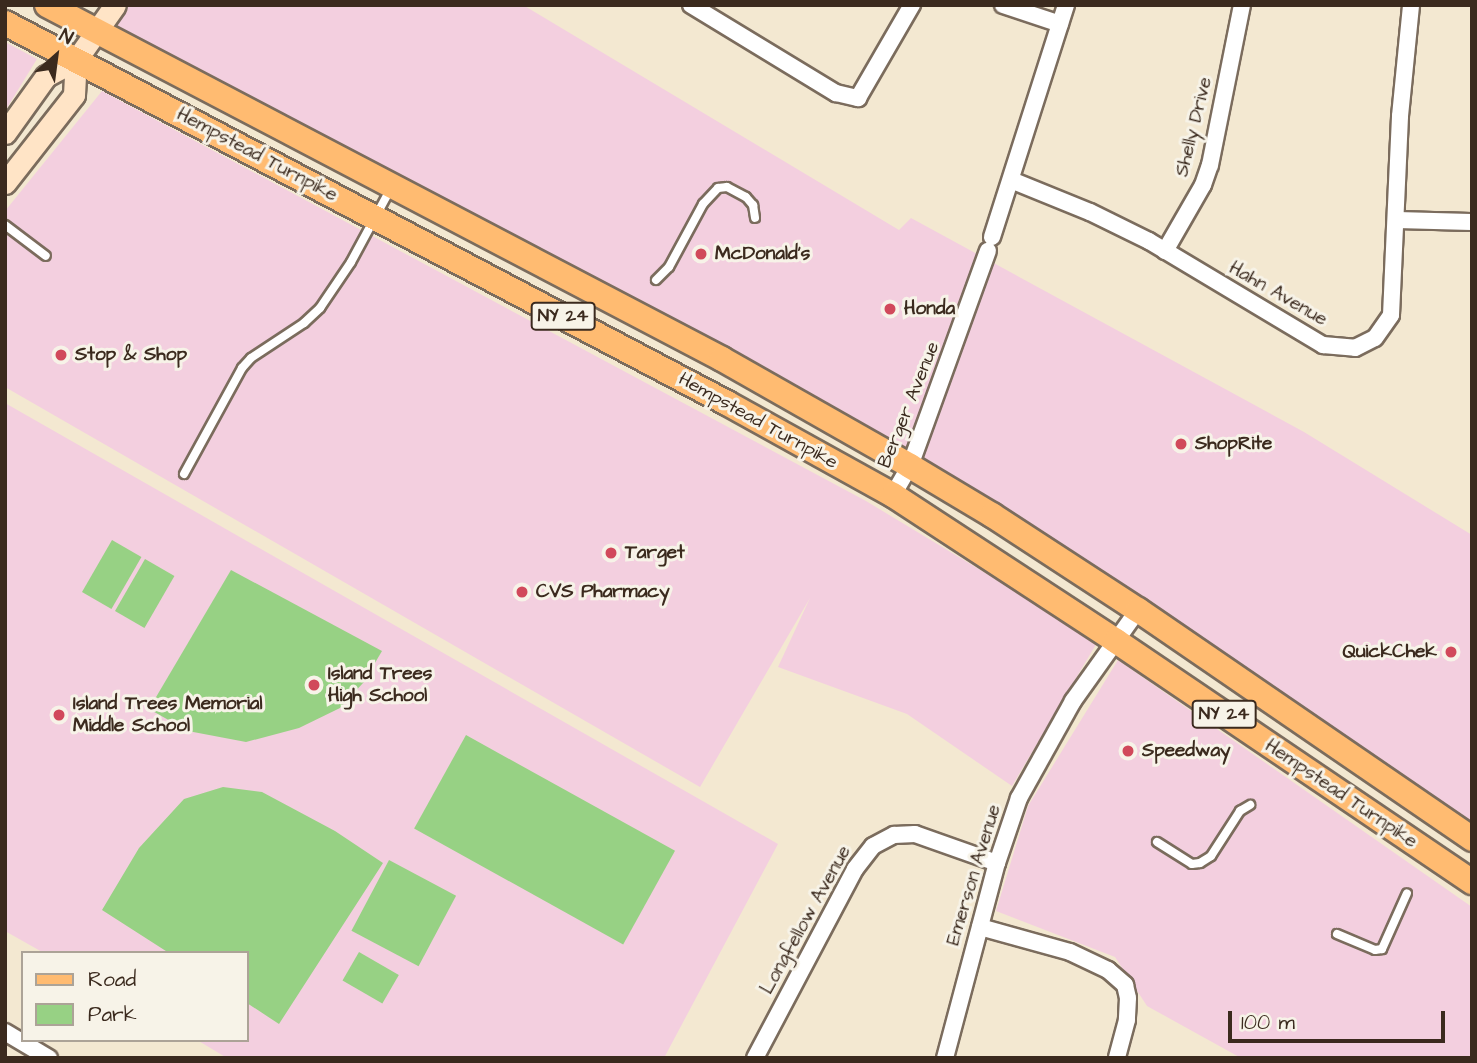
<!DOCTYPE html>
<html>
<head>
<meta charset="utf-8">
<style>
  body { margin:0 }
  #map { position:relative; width:1477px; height:1063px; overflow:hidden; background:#f3e8d1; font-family:"Architects Daughter",sans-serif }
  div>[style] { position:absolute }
  .built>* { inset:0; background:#f3cfdf }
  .green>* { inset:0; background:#97d184; transform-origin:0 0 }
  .roads { filter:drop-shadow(2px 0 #7b6c5d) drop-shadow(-2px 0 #7b6c5d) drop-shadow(0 2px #7b6c5d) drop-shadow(0 -2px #7b6c5d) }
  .lane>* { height:8px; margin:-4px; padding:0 4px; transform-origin:4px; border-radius:4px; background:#fff }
  .street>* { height:16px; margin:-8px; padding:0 8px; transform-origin:8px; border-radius:8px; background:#fff }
  .secondary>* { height:21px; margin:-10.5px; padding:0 10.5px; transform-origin:10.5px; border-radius:10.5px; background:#ffe4c6 }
  .primary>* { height:24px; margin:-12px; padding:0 12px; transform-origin:12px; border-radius:12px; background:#ffbb71 }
  .dots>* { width:19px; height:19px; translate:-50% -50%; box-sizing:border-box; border:4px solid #f7f3e8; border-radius:50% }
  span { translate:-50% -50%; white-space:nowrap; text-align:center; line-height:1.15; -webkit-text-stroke:6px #f7f3e8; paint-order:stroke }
  .shield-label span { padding:2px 5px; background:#f7f3e8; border:2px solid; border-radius:5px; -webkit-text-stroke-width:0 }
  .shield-label { font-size:18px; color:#3b2a1e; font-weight:700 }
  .street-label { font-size:19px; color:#3b2a1e }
  .poi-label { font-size:19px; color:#3b2a1e; font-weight:700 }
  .left { translate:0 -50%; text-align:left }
  .right { translate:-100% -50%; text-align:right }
  .frame { position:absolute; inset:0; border:7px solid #3b2a1e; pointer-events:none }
  .legend { position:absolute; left:21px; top:951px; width:228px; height:91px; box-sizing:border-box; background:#f7f3e8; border:2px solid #aca397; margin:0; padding:9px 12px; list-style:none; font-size:21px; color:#3b2a1e }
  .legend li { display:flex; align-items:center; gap:14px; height:35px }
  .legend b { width:35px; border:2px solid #aca397 }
  .north { position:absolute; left:21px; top:21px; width:70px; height:70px; -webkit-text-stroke:5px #f7f3e8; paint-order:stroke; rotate:28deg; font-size:19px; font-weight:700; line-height:28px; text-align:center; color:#3b2a1e }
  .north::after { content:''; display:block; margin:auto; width:24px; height:32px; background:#3b2a1e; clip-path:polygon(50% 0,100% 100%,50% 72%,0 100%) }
  .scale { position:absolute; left:1228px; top:1011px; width:217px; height:32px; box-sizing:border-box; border:4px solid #3b2a1e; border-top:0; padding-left:9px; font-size:21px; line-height:24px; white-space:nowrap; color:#3b2a1e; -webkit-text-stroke:5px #f7f3e8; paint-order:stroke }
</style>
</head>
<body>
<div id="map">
  <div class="built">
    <i style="clip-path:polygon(125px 5px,523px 5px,899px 230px,911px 218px,1304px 432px,1472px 535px,1472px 822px,906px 449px,106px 30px)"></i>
    <i style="clip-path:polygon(5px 42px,37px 59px,5px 111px)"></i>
    <i style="clip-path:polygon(102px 91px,866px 501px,1098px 641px,1012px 786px,907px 714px,778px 667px,810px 598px,700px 787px,5px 387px,5px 211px)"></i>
    <i style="clip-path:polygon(5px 403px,778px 844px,664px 1058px,227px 1058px,197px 1040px,247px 1040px,247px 953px,44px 953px,5px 931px)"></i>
    <i style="clip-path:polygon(1118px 660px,1472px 907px,1472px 1058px,1241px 1058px,1147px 1006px,1115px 957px,996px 911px,1028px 806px)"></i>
  </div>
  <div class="green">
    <i style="left:112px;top:540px;width:34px;height:60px;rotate:30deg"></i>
    <i style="left:145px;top:559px;width:34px;height:60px;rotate:30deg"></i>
    <i style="clip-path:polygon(231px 570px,382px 651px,363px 683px,340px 708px,299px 728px,246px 742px,188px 731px,149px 709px)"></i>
    <i style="left:466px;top:735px;width:239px;height:107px;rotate:29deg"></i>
    <i style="clip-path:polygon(223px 787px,262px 792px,335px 831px,383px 863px,279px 1024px,247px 1003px,247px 953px,169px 953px,102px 910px,139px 848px,184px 799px)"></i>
    <i style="left:389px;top:860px;width:76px;height:80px;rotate:28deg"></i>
    <i style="left:359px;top:952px;width:46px;height:33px;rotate:30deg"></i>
  </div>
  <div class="roads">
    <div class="lane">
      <i style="left:5px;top:225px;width:51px;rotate:37.1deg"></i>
      <i style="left:656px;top:280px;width:18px;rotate:-45deg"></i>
      <i style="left:669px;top:267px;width:72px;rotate:-61.6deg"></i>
      <i style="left:703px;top:204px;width:22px;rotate:-47deg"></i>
      <i style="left:718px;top:188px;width:9px;rotate:-6deg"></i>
      <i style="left:727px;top:187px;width:21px;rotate:28deg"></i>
      <i style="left:746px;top:197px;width:11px;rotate:49deg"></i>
      <i style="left:753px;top:205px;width:13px;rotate:81deg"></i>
      <i style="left:184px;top:474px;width:121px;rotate:-61.3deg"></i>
      <i style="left:242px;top:368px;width:13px;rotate:-48deg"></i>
      <i style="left:251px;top:358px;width:64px;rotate:-33.4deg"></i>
      <i style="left:304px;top:323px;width:22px;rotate:-43deg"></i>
      <i style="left:320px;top:308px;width:55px;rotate:-56deg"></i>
      <i style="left:351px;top:262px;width:82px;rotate:-61.6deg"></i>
      <i style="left:1157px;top:842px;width:41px;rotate:32.2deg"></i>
      <i style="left:1192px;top:864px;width:8px;rotate:-7deg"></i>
      <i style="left:1200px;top:863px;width:13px;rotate:-32deg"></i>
      <i style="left:1211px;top:856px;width:54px;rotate:-57.2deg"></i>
      <i style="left:1240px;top:811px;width:12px;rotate:-31deg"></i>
      <i style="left:1337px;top:934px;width:41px;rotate:22.8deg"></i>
      <i style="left:1375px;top:950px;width:7px;rotate:-8deg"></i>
      <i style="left:1382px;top:949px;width:61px;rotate:-65.9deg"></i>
    </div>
    <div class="street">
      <i style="left:691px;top:5px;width:170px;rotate:31.3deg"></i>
      <i style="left:836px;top:93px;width:23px;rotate:13deg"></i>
      <i style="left:858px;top:98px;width:108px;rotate:-59.9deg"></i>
      <i style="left:1003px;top:5px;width:60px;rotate:18.4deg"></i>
      <i style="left:1011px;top:180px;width:85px;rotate:22.1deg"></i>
      <i style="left:1090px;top:212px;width:66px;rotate:26.2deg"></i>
      <i style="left:1149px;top:241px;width:203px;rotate:30.9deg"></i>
      <i style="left:1323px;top:345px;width:32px;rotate:5deg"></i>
      <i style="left:1355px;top:348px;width:22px;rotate:-27deg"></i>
      <i style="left:1375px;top:338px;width:28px;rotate:-55deg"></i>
      <i style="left:1391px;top:315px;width:199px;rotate:-87.4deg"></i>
      <i style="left:1400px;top:116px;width:112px;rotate:-84.3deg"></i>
      <i style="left:1396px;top:220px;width:76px;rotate:1.5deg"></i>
      <i style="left:992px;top:237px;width:244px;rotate:-72.3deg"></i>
      <i style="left:1165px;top:251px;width:76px;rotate:-60.1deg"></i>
      <i style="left:1203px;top:185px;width:21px;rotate:-71deg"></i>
      <i style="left:1210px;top:165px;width:163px;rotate:-78.7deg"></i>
      <i style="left:893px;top:495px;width:34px;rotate:-60deg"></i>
      <i style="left:910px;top:466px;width:229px;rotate:-70.1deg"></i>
      <i style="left:980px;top:927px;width:93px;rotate:15.5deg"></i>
      <i style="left:1070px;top:952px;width:42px;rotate:25.3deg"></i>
      <i style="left:1108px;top:970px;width:23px;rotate:41deg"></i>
      <i style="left:1125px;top:985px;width:13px;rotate:77deg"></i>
      <i style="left:1128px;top:998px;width:22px;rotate:93deg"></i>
      <i style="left:1127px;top:1020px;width:39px;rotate:105deg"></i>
      <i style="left:5px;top:1032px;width:51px;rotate:30.6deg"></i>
      <i style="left:755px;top:1058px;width:214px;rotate:-62.1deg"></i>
      <i style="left:855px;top:869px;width:29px;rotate:-52deg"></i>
      <i style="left:873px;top:846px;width:24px;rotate:-28deg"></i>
      <i style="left:894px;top:835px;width:21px;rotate:-3deg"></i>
      <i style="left:915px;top:834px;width:87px;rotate:19.5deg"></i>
      <i style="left:945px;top:1058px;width:202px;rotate:-75.1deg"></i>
      <i style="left:997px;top:863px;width:69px;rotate:-71.3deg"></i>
      <i style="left:1019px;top:798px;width:111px;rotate:-60.9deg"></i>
      <i style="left:1073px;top:701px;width:112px;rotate:-54.5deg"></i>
    </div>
    <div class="secondary">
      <i style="left:5px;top:133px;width:70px;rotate:-54.3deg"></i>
      <i style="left:46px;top:76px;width:34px;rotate:-28deg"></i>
      <i style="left:76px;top:60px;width:67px;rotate:-54.7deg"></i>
      <i style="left:5px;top:183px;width:112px;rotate:-51.9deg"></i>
      <i style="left:74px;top:95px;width:35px;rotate:-87deg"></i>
    </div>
    <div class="primary">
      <i style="left:47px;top:5px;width:762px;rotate:27.67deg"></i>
      <i style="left:722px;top:359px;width:216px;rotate:29.6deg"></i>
      <i style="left:910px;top:466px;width:96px;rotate:30.9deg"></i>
      <i style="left:992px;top:515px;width:174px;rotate:33.1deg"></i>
      <i style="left:1138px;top:610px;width:405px;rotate:34.4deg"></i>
      <i style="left:5px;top:23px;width:816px;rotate:27.76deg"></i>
      <i style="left:727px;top:403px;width:190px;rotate:29deg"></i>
      <i style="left:893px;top:495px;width:267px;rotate:33.2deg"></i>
      <i style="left:1116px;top:641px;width:430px;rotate:34.1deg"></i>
    </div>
  </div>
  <div class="dots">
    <i style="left:701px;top:254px;background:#d1495b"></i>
    <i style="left:890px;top:309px;background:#d1495b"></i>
    <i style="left:61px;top:355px;background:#d1495b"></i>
    <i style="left:1181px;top:444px;background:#d1495b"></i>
    <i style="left:611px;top:553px;background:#d1495b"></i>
    <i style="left:522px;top:592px;background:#d1495b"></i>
    <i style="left:1451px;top:652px;background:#d1495b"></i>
    <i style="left:314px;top:685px;background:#d1495b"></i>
    <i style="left:59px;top:715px;background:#d1495b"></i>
    <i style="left:1128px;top:751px;background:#d1495b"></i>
  </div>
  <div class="shield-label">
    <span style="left:563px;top:316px">NY 24</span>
    <span style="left:1224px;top:714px">NY 24</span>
  </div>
  <div class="street-label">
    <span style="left:1194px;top:127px;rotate:-76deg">Shelly Drive</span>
    <span style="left:257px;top:155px;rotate:28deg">Hempstead Turnpike</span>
    <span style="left:1278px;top:294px;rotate:30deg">Hahn Avenue</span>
    <span style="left:909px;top:405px;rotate:-68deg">Berger Avenue</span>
    <span style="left:758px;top:421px;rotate:29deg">Hempstead Turnpike</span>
    <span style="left:1341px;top:794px;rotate:34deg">Hempstead Turnpike</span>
    <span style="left:974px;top:875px;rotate:-73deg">Emerson Avenue</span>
    <span style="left:806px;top:920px;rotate:-61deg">Longfellow Avenue</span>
  </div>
  <div class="poi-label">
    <span class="left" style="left:715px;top:254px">McDonald's</span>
    <span class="left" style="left:904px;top:309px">Honda</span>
    <span class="left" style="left:75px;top:355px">Stop &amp; Shop</span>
    <span class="left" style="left:1195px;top:444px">ShopRite</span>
    <span class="left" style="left:625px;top:553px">Target</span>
    <span class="left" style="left:536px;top:592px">CVS Pharmacy</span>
    <span class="right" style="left:1437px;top:652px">QuickChek</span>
    <span class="left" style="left:328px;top:685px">Island Trees<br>High School</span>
    <span class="left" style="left:73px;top:715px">Island Trees Memorial<br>Middle School</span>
    <span class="left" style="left:1142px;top:751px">Speedway</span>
  </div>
  <div class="frame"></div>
  <ul class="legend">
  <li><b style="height:9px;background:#ffbb71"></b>Road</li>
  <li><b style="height:19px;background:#97d184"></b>Park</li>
  </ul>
  <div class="north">N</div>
  <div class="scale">100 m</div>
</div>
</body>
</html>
